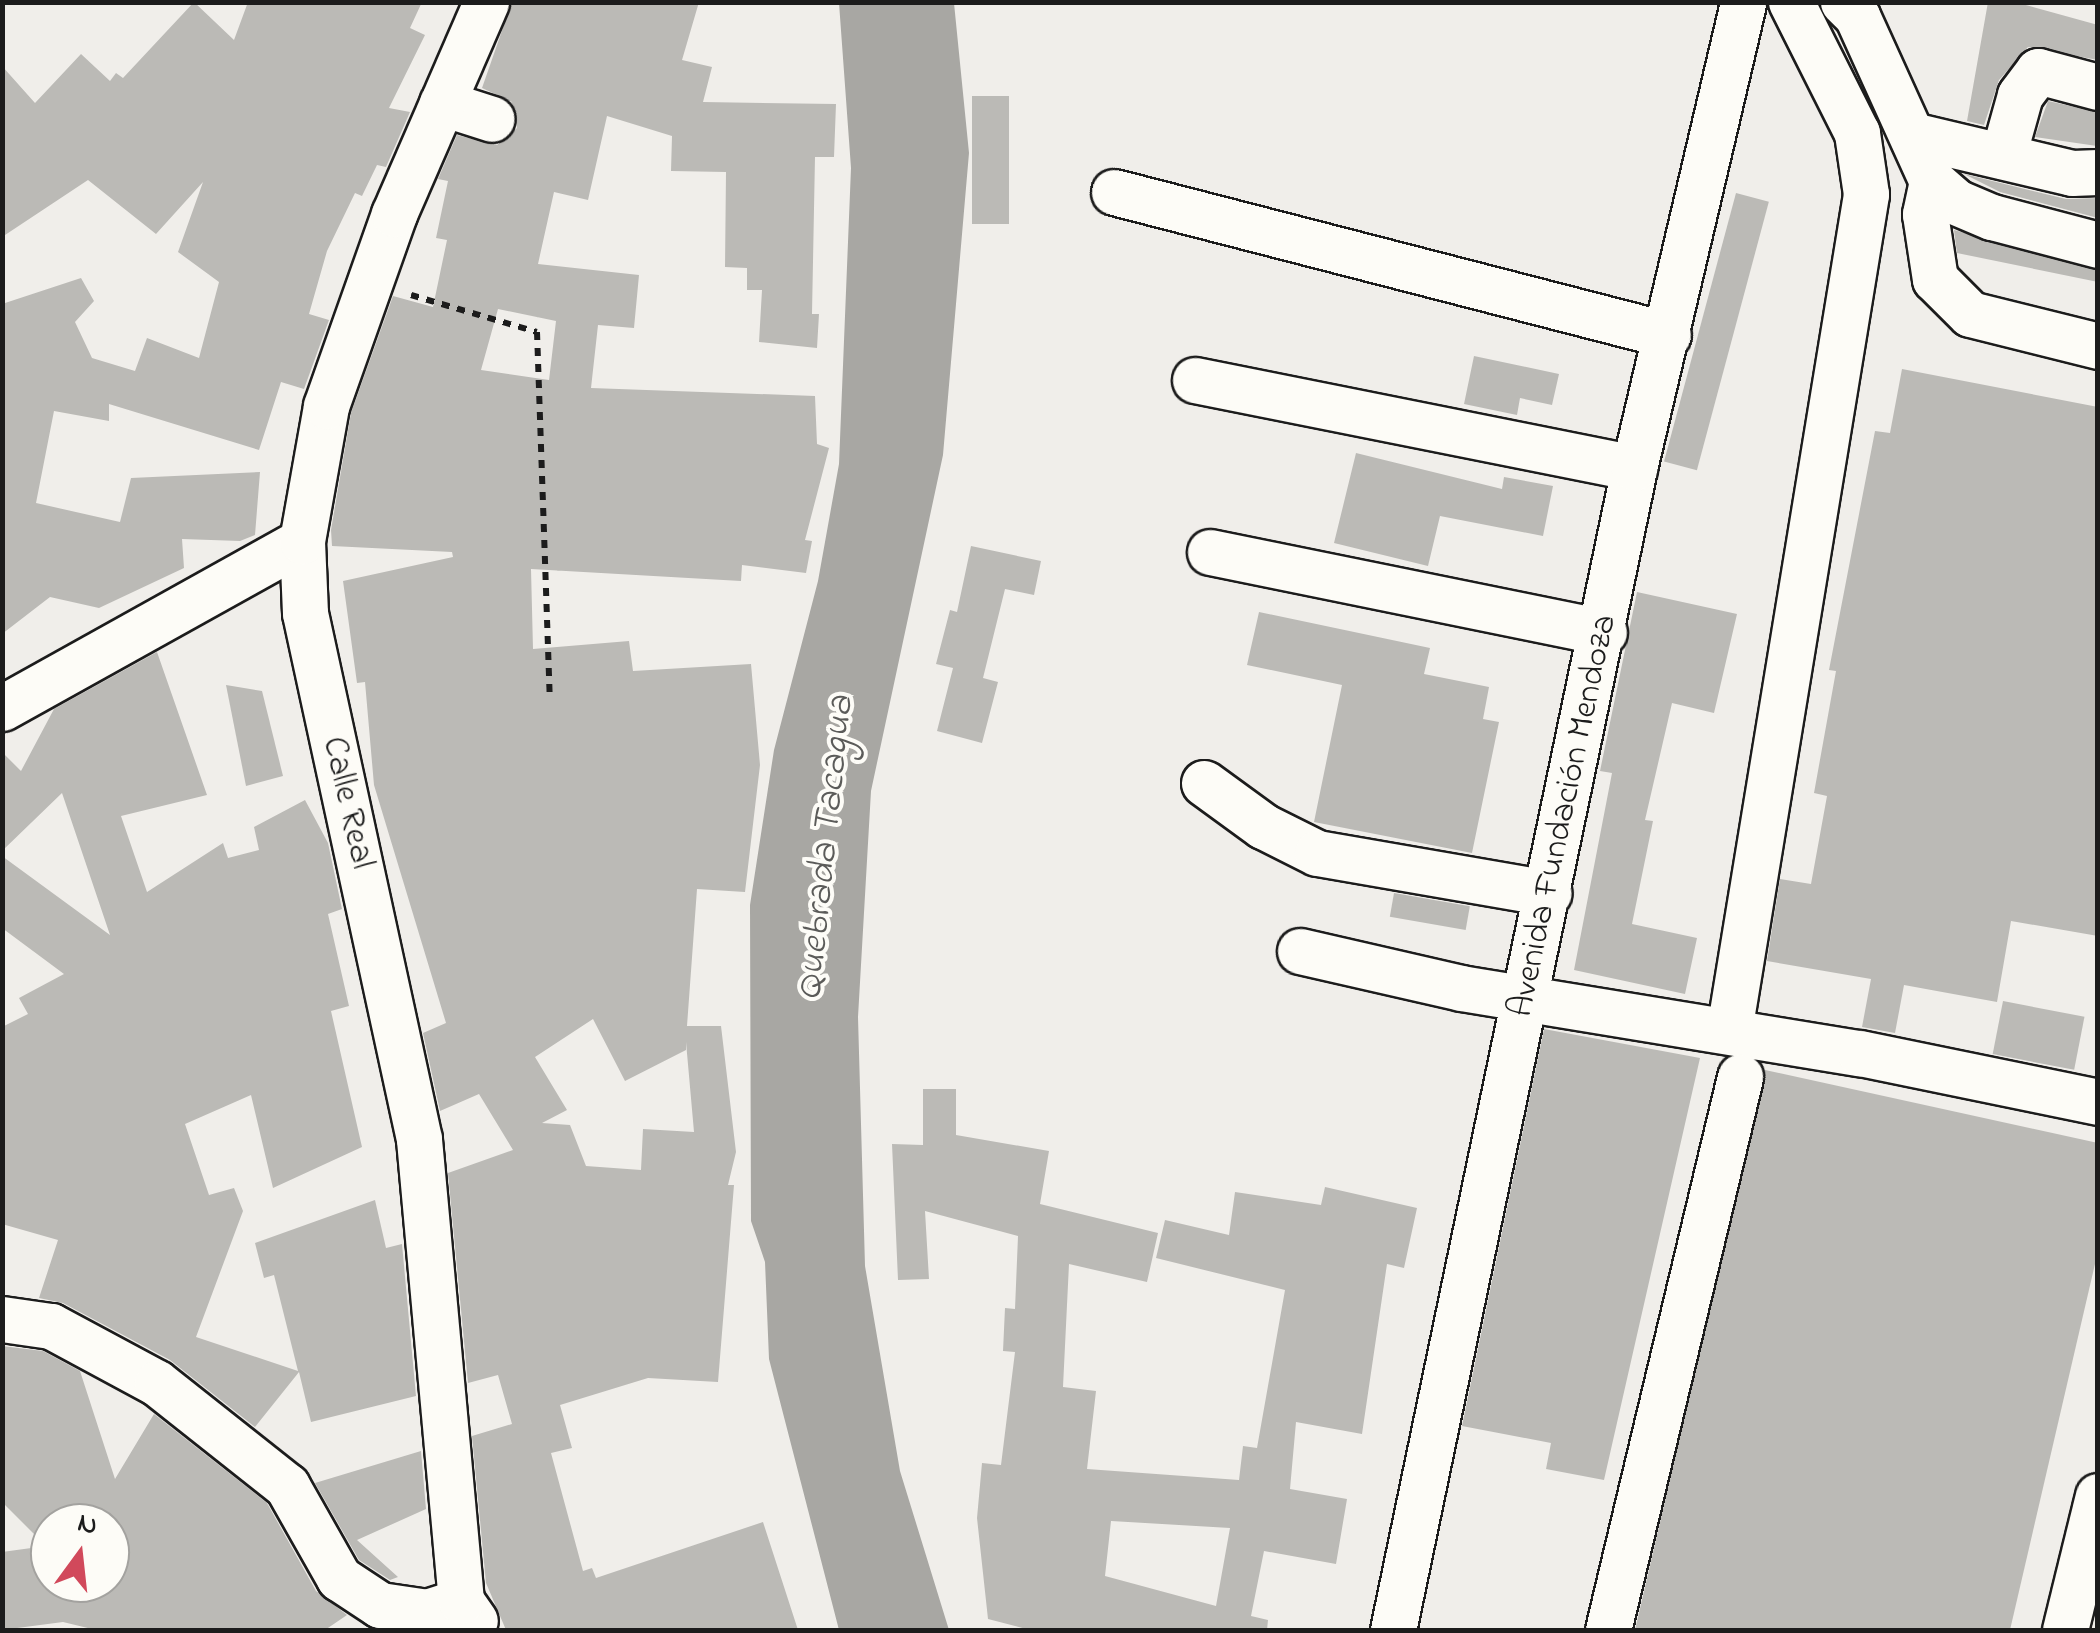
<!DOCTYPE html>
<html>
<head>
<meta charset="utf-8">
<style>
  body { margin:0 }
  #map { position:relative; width:2100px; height:1633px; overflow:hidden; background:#f0eeea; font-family:"Indie Flower",sans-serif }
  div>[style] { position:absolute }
  .water>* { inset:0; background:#a8a7a3 }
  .building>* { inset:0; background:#bbbab6; transform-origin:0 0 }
  .path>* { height:6px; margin-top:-3px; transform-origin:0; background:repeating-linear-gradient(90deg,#1c1c1c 0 8px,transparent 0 16px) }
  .roads { filter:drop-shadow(2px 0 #1c1c1c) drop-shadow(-2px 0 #1c1c1c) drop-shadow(0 2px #1c1c1c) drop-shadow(0 -2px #1c1c1c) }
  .minor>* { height:45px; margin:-22.5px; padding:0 22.5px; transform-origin:22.5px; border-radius:22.5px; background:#fdfcf7 }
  span { translate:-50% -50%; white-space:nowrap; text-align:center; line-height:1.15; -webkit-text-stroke:8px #fdfcf7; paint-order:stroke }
  .street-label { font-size:35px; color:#1c1c1c }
  .water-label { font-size:38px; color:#5b5b59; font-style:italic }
  .frame { position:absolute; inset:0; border:5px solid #1c1c1c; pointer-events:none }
  .north { position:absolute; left:30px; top:1503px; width:100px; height:100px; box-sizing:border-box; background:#fdfcf7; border:2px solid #a3a29f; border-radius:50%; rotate:15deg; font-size:28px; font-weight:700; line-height:40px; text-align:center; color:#1c1c1c }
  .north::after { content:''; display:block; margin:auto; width:35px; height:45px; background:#d1495b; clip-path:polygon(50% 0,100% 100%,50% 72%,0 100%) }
</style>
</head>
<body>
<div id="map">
  <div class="water">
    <i style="clip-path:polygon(839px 3px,954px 3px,969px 153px,943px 455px,871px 791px,858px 1017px,865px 1266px,900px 1471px,949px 1630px,839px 1630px,769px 1359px,765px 1262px,751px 1221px,750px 905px,774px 750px,818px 581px,839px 464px,851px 168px)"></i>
  </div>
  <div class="building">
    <i style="clip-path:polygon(194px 2px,234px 40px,248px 2px,422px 2px,410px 28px,425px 35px,389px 108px,410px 112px,386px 167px,377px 165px,362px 196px,355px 193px,327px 251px,309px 314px,329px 320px,304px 389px,281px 382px,259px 450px,109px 404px,109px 421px,54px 411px,36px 503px,120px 522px,131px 478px,260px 472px,255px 535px,240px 541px,182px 539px,184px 568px,99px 608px,50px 597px,2px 634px,2px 304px,81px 278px,94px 301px,75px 322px,92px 358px,135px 371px,147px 338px,199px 358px,219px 282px,178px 252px,203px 182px,156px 234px,88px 180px,2px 237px,2px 66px,35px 103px,81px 54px,110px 81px,116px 73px,123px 78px)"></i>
    <i style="clip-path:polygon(evenodd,512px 2px,699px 2px,682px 60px,712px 67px,703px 102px,836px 104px,834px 157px,815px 157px,812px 314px,819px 314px,817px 348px,759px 342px,762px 290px,747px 290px,747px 268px,725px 267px,726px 172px,671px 171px,672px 136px,607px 116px,588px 200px,554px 192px,538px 264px,639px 275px,634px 328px,598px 325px,591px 388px,815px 396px,817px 444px,829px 448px,805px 540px,812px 541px,806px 573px,742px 565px,741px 581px,531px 569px,533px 649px,629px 641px,633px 671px,751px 664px,760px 765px,745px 892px,697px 889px,687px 1026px,721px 1026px,736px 1152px,728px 1185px,734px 1185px,718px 1382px,648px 1378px,560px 1405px,572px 1448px,551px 1453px,583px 1571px,592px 1568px,596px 1578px,763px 1522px,798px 1630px,506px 1630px,486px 1583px,472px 1436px,512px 1424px,498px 1375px,468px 1383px,448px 1173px,513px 1150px,479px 1094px,440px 1111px,423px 1033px,446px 1023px,374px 785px,365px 682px,357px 683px,343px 581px,453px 557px,452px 552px,332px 546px,331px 530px,351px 413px,393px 296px,433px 307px,447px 240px,436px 238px,448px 181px,438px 179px,457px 135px,497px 145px,517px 128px,512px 102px,482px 88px,512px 2px,498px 309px,556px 321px,549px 380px,481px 370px,498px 309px,512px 2px,593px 1019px,625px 1081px,686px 1050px,686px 1042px,694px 1132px,643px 1129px,641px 1170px,586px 1166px,570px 1125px,542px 1123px,567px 1110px,535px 1057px,593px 1019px)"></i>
    <i style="clip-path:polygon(1988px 2px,2015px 2px,2098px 25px,2098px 60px,2028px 47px,1999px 80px,1984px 125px,1967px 121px)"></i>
    <i style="left:972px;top:96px;width:37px;height:128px"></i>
    <i style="clip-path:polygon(2048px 101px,2098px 112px,2097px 146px,2035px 137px)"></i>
    <i style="clip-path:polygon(1964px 174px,2066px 199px,2098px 198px,2098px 218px,2000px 192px)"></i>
    <i style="left:1736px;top:193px;width:34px;height:278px;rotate:15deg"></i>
    <i style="clip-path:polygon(1954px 230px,2098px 270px,2098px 282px,1957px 253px)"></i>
    <i style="clip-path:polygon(1474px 356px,1559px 374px,1552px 405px,1520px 398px,1517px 415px,1464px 404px)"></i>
    <i style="clip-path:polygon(1902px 369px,2098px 407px,2098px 936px,2011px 921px,1997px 1002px,1904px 985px,1895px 1033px,1862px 1027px,1871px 979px,1767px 961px,1780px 879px,1811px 884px,1827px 796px,1814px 793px,1836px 671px,1829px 670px,1875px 431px,1890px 433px)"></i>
    <i style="clip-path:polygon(1356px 453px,1502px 489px,1504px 477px,1553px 486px,1543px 536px,1440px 516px,1428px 566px,1334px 543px)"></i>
    <i style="clip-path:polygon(971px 546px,1041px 561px,1034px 595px,1005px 589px,983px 678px,998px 682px,982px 743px,937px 731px,953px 668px,936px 664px,950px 610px,957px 612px)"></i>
    <i style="clip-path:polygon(1637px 592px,1737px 614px,1714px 713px,1672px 703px,1645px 820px,1653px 821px,1632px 924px,1697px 938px,1685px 994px,1574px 970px,1612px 773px,1600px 771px)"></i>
    <i style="clip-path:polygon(1259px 612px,1430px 648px,1424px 674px,1489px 687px,1483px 719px,1499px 722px,1472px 853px,1314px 822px,1342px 685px,1247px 665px)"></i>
    <i style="clip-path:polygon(157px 652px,207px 795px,121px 816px,147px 892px,223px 843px,228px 858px,259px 850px,254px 827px,305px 800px,328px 843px,342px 909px,328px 914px,349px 1006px,331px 1011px,362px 1147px,273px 1188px,251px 1095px,185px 1124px,209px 1195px,234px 1188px,243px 1211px,196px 1337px,298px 1371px,274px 1275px,264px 1278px,255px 1243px,375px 1200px,386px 1248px,402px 1244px,416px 1396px,311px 1422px,299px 1372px,255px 1427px,170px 1360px,63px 1303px,39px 1298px,58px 1240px,2px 1224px,2px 1027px,28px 1014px,19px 998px,64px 974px,2px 928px,2px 856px,110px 935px,62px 793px,2px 851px,2px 752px,21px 771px,54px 709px)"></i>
    <i style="clip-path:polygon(226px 685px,262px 691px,283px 776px,246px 786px)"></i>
    <i style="left:1394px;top:893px;width:77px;height:24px;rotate:10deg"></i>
    <i style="left:2003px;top:1001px;width:83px;height:54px;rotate:11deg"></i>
    <i style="clip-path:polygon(1544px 1029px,1700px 1058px,1604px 1480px,1546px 1469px,1551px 1443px,1462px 1426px)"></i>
    <i style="clip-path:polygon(1765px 1070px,2098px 1143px,2098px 1251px,2010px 1630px,1635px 1630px)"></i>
    <i style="clip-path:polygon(evenodd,923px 1089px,956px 1089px,956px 1135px,1049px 1151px,1040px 1204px,1158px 1233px,1147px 1282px,1069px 1264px,1063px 1387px,1096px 1391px,1087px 1469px,1239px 1480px,1243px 1446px,1257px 1448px,1285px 1290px,1156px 1258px,1165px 1220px,1229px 1235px,1235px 1192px,1321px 1205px,1325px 1187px,1417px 1208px,1404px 1268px,1387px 1264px,1362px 1434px,1296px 1422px,1290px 1489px,1347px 1499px,1336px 1564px,1264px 1551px,1251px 1616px,1268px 1620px,1267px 1630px,1030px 1630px,988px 1619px,977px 1518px,982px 1463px,1001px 1465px,1015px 1352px,1003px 1351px,1005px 1308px,1015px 1309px,1018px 1236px,925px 1211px,929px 1279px,898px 1280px,892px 1144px,923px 1145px,923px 1089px,1111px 1521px,1230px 1528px,1216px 1606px,1105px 1576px,1111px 1521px)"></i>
    <i style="clip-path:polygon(evenodd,2px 1346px,43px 1351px,80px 1371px,115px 1479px,154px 1414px,267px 1503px,316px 1591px,347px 1615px,325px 1630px,96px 1630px,63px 1622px,2px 1630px,2px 1552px,46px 1546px,2px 1502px,2px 1346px,50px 1523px,110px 1523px,110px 1583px,50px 1583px,50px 1523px)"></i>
    <i style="clip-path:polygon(421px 1451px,426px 1509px,357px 1540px,398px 1577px,390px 1580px,359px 1560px,315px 1483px)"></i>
  </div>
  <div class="path">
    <i style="left:411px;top:295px;width:131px;rotate:16.4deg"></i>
    <i style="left:537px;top:332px;width:367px;rotate:88deg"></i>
  </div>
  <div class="roads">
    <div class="minor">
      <i style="left:1843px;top:2px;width:20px;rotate:45deg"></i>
      <i style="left:1857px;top:16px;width:181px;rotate:65.6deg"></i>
      <i style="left:1932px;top:181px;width:32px;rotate:41deg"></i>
      <i style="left:1956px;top:202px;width:39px;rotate:23deg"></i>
      <i style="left:1992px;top:217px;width:110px;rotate:14.8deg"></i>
      <i style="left:442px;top:103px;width:52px;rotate:17.7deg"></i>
      <i style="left:1916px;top:136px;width:160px;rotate:13.3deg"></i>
      <i style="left:2072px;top:173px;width:26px;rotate:-2deg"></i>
      <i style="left:2003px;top:156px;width:63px;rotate:-74.4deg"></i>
      <i style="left:2020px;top:95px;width:30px;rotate:-53deg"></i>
      <i style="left:2038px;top:71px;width:62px;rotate:14.9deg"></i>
      <i style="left:1932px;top:181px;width:34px;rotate:102deg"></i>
      <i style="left:1925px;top:214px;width:66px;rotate:81.3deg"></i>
      <i style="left:1935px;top:279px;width:49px;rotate:45deg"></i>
      <i style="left:1970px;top:314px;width:132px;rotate:14deg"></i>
      <i style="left:1114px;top:192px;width:572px;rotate:14.47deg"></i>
      <i style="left:1195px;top:380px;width:448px;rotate:11.3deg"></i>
      <i style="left:1210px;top:552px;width:402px;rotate:11.5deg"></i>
      <i style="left:2px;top:708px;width:343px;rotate:-29.1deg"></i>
      <i style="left:1204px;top:783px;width:73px;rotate:36.1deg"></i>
      <i style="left:1263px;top:826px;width:60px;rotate:26.6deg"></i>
      <i style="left:1317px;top:853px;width:235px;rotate:9.8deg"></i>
      <i style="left:1300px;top:951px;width:165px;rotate:12.9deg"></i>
      <i style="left:1461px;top:988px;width:404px;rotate:9.3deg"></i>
      <i style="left:1860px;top:1053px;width:243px;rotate:11.6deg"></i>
      <i style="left:1729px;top:1031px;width:848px;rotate:-80.7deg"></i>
      <i style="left:1866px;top:194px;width:62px;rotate:-98.4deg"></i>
      <i style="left:1857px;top:133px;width:147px;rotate:-116.7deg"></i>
      <i style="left:2px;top:1319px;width:49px;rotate:8.1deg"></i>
      <i style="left:51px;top:1326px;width:120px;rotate:28.3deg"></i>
      <i style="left:157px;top:1383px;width:166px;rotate:38.4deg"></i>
      <i style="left:287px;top:1486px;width:106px;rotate:60.5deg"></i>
      <i style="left:339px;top:1578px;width:49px;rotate:33.4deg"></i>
      <i style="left:380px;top:1605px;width:48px;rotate:8.5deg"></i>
      <i style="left:427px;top:1612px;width:36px;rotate:-18deg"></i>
      <i style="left:461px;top:1601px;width:24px;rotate:55deg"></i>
      <i style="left:451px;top:1630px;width:31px;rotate:-71deg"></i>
      <i style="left:461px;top:1601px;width:464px;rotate:-95.2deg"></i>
      <i style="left:419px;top:1139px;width:538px;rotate:-102.23deg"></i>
      <i style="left:305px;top:613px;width:72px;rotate:-92.4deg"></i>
      <i style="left:302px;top:541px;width:137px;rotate:-79.9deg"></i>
      <i style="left:326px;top:406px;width:204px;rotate:-70.5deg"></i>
      <i style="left:394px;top:214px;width:231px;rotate:-66.5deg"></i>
      <i style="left:1393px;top:1630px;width:1187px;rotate:-78.28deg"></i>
      <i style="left:1634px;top:468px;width:479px;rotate:-76.8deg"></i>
      <i style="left:1608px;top:1630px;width:569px;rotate:-76.57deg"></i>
      <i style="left:2065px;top:1630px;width:138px;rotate:-76.2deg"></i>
    </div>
  </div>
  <div class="street-label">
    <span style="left:347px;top:803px;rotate:77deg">Calle Real</span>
    <span style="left:1564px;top:816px;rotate:-78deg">Avenida Fundación Mendoza</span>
  </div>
  <div class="water-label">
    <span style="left:827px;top:848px;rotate:-84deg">Quebrada Tacagua</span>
  </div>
  <div class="frame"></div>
  <div class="north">N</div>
</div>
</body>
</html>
